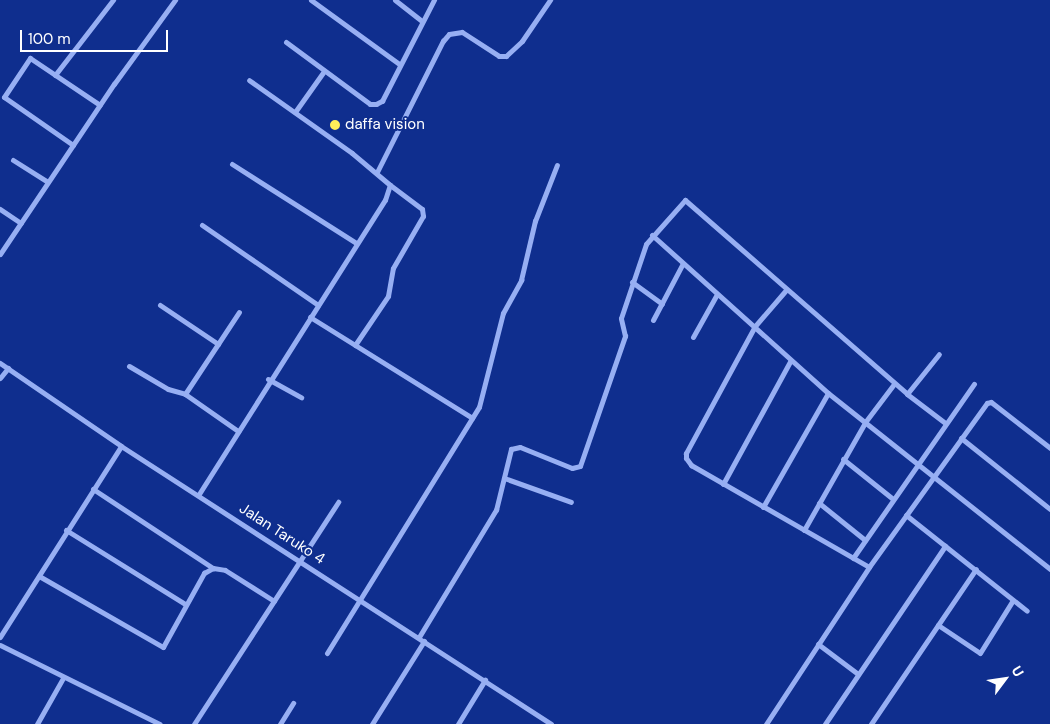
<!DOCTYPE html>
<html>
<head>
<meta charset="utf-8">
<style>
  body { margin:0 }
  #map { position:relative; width:1050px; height:724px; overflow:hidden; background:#0f2e8e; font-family:"DM Sans",sans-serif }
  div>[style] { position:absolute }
  .minor>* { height:5px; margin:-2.5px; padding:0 2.5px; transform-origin:2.5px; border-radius:2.5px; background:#97aff3 }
  .dots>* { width:14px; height:14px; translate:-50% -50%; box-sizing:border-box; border:2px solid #0f2e8e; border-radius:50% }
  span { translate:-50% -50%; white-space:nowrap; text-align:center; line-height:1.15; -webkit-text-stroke:4px #0f2e8e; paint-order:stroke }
  .poi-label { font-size:15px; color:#fff }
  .left { translate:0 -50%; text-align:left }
  .street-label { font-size:15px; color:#fff }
  .north { position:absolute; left:980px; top:654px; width:50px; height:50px; -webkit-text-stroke:4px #0f2e8e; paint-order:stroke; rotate:59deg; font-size:14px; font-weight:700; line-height:20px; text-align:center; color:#fff }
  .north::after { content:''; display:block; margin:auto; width:18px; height:22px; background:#fff; clip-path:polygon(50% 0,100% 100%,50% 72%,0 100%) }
  .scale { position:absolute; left:20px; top:30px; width:148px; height:22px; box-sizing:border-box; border:2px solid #fff; border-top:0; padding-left:6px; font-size:15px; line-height:18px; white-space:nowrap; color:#fff; -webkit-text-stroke:4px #0f2e8e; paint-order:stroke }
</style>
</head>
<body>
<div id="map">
  <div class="minor">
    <i style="left:311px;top:0;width:109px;rotate:36deg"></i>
    <i style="left:395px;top:0;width:34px;rotate:38deg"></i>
    <i style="left:286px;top:42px;width:104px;rotate:36.4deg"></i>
    <i style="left:370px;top:104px;width:6px"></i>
    <i style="left:376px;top:104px;width:7px;rotate:-27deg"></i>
    <i style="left:382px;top:101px;width:114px;rotate:-62.8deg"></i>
    <i style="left:55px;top:75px;width:95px;rotate:-52.3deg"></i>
    <i style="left:295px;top:112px;width:50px;rotate:-54.7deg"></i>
    <i style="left:73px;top:145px;width:84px;rotate:-145.2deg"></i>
    <i style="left:4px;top:97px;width:47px;rotate:-56.3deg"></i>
    <i style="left:30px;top:58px;width:84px;rotate:33.9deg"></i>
    <i style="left:13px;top:160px;width:41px;rotate:32.2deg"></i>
    <i style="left:232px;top:164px;width:147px;rotate:32.5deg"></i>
    <i style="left:377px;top:172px;width:147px;rotate:-63.3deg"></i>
    <i style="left:443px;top:41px;width:9px;rotate:-49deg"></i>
    <i style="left:449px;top:34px;width:13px;rotate:-9deg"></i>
    <i style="left:462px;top:32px;width:44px;rotate:33deg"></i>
    <i style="left:499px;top:56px;width:7px"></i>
    <i style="left:506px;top:56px;width:22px;rotate:-43deg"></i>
    <i style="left:522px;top:41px;width:50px;rotate:-55.7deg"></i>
    <i style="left:0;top:209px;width:25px;rotate:34deg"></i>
    <i style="left:202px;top:225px;width:141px;rotate:34.6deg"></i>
    <i style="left:652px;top:235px;width:237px;rotate:41.9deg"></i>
    <i style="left:828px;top:393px;width:283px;rotate:38.4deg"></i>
    <i style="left:0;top:254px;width:205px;rotate:-56.2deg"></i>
    <i style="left:114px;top:84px;width:104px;rotate:-54deg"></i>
    <i style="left:632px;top:282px;width:37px;rotate:36deg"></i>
    <i style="left:786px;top:290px;width:48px;rotate:130.7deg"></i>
    <i style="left:755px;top:326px;width:145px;rotate:118.5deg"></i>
    <i style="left:686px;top:453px;width:5px;rotate:90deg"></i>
    <i style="left:686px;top:458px;width:9px;rotate:54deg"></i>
    <i style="left:691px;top:465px;width:205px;rotate:29.8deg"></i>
    <i style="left:160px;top:305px;width:70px;rotate:33.9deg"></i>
    <i style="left:310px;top:317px;width:191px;rotate:31.9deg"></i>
    <i style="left:653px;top:320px;width:64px;rotate:-62.2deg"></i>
    <i style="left:693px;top:337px;width:49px;rotate:-60.8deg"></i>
    <i style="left:355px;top:345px;width:59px;rotate:-56deg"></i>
    <i style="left:388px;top:296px;width:28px;rotate:-80deg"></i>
    <i style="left:393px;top:268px;width:60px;rotate:-60deg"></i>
    <i style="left:423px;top:216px;width:7px;rotate:-98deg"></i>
    <i style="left:422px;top:209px;width:40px;rotate:-143deg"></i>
    <i style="left:0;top:363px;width:147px;rotate:34.4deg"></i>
    <i style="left:121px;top:446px;width:512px;rotate:32.88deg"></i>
    <i style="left:129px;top:366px;width:45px;rotate:30.5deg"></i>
    <i style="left:168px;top:389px;width:18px;rotate:16deg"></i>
    <i style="left:185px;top:394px;width:65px;rotate:34.9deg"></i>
    <i style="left:0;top:378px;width:13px;rotate:-51deg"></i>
    <i style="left:268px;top:379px;width:38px;rotate:29deg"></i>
    <i style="left:185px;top:394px;width:98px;rotate:-56.6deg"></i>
    <i style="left:907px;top:394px;width:48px;rotate:37.3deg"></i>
    <i style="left:961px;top:438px;width:114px;rotate:38.6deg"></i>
    <i style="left:843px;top:459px;width:64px;rotate:38.7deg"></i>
    <i style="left:504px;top:478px;width:71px;rotate:19.7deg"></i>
    <i style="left:723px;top:484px;width:141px;rotate:-61.3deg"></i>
    <i style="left:93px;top:489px;width:144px;rotate:33.4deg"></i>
    <i style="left:199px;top:494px;width:348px;rotate:-57.7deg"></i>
    <i style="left:385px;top:200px;width:16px;rotate:-72deg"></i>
    <i style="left:390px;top:185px;width:50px;rotate:-139.9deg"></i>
    <i style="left:352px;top:153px;width:126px;rotate:-144.7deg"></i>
    <i style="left:819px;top:503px;width:59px;rotate:38.8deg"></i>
    <i style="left:763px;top:507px;width:131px;rotate:-60.3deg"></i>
    <i style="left:906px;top:515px;width:154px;rotate:38.4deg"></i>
    <i style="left:66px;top:530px;width:140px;rotate:31.9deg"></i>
    <i style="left:804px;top:530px;width:125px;rotate:-60.4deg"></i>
    <i style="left:866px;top:421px;width:46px;rotate:-52.9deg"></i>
    <i style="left:853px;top:558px;width:212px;rotate:-55.2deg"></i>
    <i style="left:39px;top:576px;width:143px;rotate:29.8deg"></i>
    <i style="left:163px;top:647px;width:85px;rotate:-61deg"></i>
    <i style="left:204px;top:573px;width:10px;rotate:-29deg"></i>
    <i style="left:213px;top:568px;width:12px;rotate:9deg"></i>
    <i style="left:225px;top:570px;width:58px;rotate:32.3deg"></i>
    <i style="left:938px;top:625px;width:50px;rotate:33.7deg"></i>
    <i style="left:980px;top:653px;width:62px;rotate:-58.1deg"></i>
    <i style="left:0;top:637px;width:226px;rotate:-57.6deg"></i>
    <i style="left:419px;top:637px;width:149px;rotate:-58.8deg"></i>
    <i style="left:496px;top:510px;width:63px;rotate:-76.2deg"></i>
    <i style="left:511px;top:449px;width:9px;rotate:-13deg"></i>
    <i style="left:520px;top:447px;width:56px;rotate:22deg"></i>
    <i style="left:572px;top:468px;width:8px;rotate:-14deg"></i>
    <i style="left:580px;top:466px;width:138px;rotate:-70.9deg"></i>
    <i style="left:625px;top:336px;width:18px;rotate:-103deg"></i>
    <i style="left:621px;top:318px;width:78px;rotate:-71.3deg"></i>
    <i style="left:646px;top:244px;width:59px;rotate:-48.4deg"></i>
    <i style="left:685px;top:200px;width:295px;rotate:41.1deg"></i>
    <i style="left:907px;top:394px;width:51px;rotate:-51.3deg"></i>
    <i style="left:818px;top:644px;width:50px;rotate:36.9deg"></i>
    <i style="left:0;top:645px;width:178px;rotate:26.3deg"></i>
    <i style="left:327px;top:653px;width:289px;rotate:-58.3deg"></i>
    <i style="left:479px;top:407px;width:97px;rotate:-75.7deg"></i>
    <i style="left:503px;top:313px;width:38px;rotate:-61deg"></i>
    <i style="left:521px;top:280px;width:61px;rotate:-76.7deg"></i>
    <i style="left:535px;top:221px;width:60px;rotate:-68.6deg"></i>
    <i style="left:37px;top:724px;width:53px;rotate:-60.5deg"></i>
    <i style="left:194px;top:724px;width:265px;rotate:-57deg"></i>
    <i style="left:280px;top:724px;width:25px;rotate:-58deg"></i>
    <i style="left:372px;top:724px;width:98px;rotate:-57.9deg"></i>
    <i style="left:458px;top:724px;width:52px;rotate:-58.5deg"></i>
    <i style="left:766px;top:724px;width:188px;rotate:-56.7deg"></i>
    <i style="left:869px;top:567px;width:202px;rotate:-54.3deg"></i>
    <i style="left:987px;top:403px;width:4px;rotate:-14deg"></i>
    <i style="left:991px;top:402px;width:75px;rotate:37.9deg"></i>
    <i style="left:825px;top:724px;width:215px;rotate:-56deg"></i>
    <i style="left:871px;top:724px;width:187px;rotate:-55.9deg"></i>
  </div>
  <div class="dots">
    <i style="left:335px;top:125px;background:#ffef59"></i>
  </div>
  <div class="poi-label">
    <span class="left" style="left:345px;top:125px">daffa vision</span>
  </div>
  <div class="street-label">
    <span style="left:282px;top:534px;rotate:33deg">Jalan Taruko 4</span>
  </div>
  <div class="north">U</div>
  <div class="scale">100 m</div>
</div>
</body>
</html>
